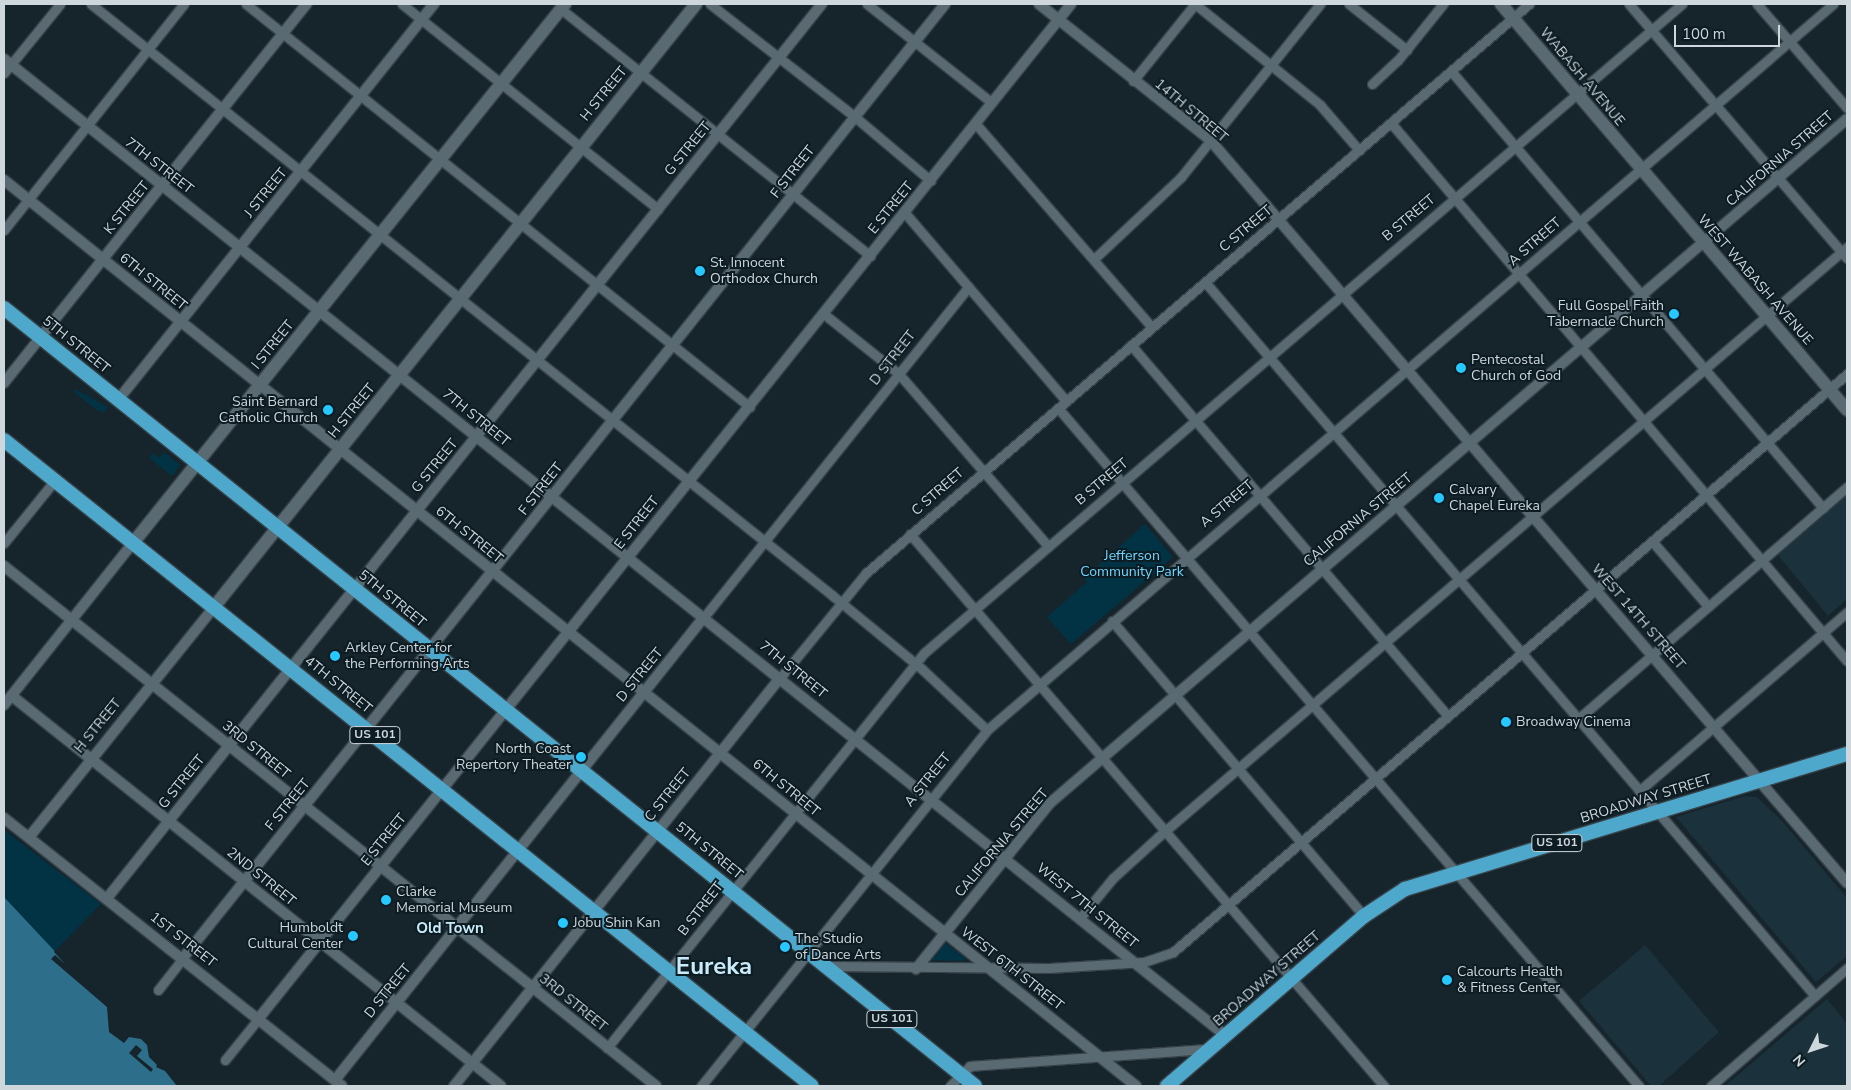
<!DOCTYPE html>
<html>
<head>
<meta charset="utf-8">
<style>
  body { margin:0 }
  #map { position:relative; width:1851px; height:1090px; overflow:hidden; background:#16252c; font-family:"Nunito Sans",sans-serif }
  div>[style] { position:absolute }
  .built>* { inset:0; background:#1b313b }
  .green>* { inset:0; background:#023344 }
  .water>* { inset:0; background:#2d6f8a }
  .pier>* { inset:0; background:#16252c }
  .roads { filter:drop-shadow(1px 0 #374248) drop-shadow(-1px 0 #374248) drop-shadow(0 1px #374248) drop-shadow(0 -1px #374248) }
  .minor>* { height:9px; margin:-4.5px; padding:0 4.5px; transform-origin:4.5px; border-radius:4.5px; background:#596a72 }
  .tertiary>* { height:10px; margin:-5px; padding:0 5px; transform-origin:5px; border-radius:5px; background:#596a72 }
  .secondary>* { height:12px; margin:-6px; padding:0 6px; transform-origin:6px; border-radius:6px; background:#596a72 }
  .trunk>* { height:14px; margin:-7px; padding:0 7px; transform-origin:7px; border-radius:7px; background:#4da8cc }
  .dots>* { width:14px; height:14px; translate:-50% -50%; box-sizing:border-box; border:2px solid #0c1c22; border-radius:50% }
  span { translate:-50% -50%; white-space:nowrap; text-align:center; line-height:1.15; -webkit-text-stroke:4px #0c1c22; paint-order:stroke }
  .shield-label span { padding:1px 4px; background:#0c1c22; border:1px solid; border-radius:4px; -webkit-text-stroke-width:0 }
  .shield-label { font-size:12px; color:#ced7dc; font-weight:700 }
  .street-label { font-size:14px; color:#ced7dc }
  .poi-label { font-size:14px; color:#ced7dc }
  .left { translate:0 -50%; text-align:left }
  .right { translate:-100% -50%; text-align:right }
  .park-label { font-size:14px; color:#72d4fc }
  .neighbourhood-label { font-size:15px; color:#c9eaf9; font-weight:700 }
  .town-label { font-size:24px; color:#c9eaf9; font-weight:700 }
  .frame { position:absolute; inset:0; border:5px solid #ced7dc; pointer-events:none }
  .north { position:absolute; left:1786px; top:1025px; width:50px; height:50px; -webkit-text-stroke:4px #0c1c22; paint-order:stroke; rotate:229deg; font-size:14px; font-weight:700; line-height:20px; text-align:center; color:#ced7dc }
  .north::after { content:''; display:block; margin:auto; width:18px; height:22px; background:#ced7dc; clip-path:polygon(50% 0,100% 100%,50% 72%,0 100%) }
  .scale { position:absolute; left:1674px; top:25px; width:106px; height:22px; box-sizing:border-box; border:2px solid #ced7dc; border-top:0; padding-left:6px; font-size:15px; line-height:18px; white-space:nowrap; color:#ced7dc; -webkit-text-stroke:4px #0c1c22; paint-order:stroke }
</style>
</head>
<body>
<div id="map">
  <div class="built">
    <i style="clip-path:polygon(1847px 495px,1847px 599px,1828px 616px,1778px 555px)"></i>
    <i style="clip-path:polygon(1745px 796px,1757px 797px,1782px 821px,1847px 898px,1847px 956px,1816px 982px,1676px 817px)"></i>
    <i style="clip-path:polygon(1645px 945px,1719px 1032px,1659px 1086px,1651px 1086px,1579px 1001px)"></i>
    <i style="clip-path:polygon(1827px 999px,1847px 1024px,1847px 1086px,1725px 1086px)"></i>
  </div>
  <div class="green">
    <i style="clip-path:polygon(75px 389px,108px 407px,103px 413px,94px 408px,73px 391px)"></i>
    <i style="clip-path:polygon(164px 452px,180px 465px,172px 476px,149px 458px,153px 453px,159px 458px)"></i>
    <i style="clip-path:polygon(1145px 524px,1173px 557px,1071px 644px,1047px 617px,1087px 582px,1084px 578px)"></i>
    <i style="clip-path:polygon(4px 830px,101px 904px,54px 952px,4px 928px)"></i>
    <i style="clip-path:polygon(945px 943px,965px 958px,963px 961px,932px 960px)"></i>
  </div>
  <div class="water">
    <i style="clip-path:polygon(4px 897px,107px 1007px,109px 1032px,124px 1043px,129px 1037px,141px 1039px,147px 1045px,149px 1057px,157px 1065px,156px 1067px,165px 1071px,177px 1086px,4px 1086px)"></i>
  </div>
  <div class="pier">
    <i style="clip-path:polygon(56px 949px,100px 994px,107px 1007px,51px 959px,55px 955px,65px 964px,54px 952px)"></i>
    <i style="clip-path:polygon(136px 1045px,142px 1050px,137px 1056px,153px 1069px,151px 1072px,129px 1053px)"></i>
  </div>
  <div class="roads">
    <div class="minor">
      <i style="left:91px;top:4px;width:949px;rotate:38.58deg"></i>
      <i style="left:833px;top:596px;width:115px;rotate:39.4deg"></i>
      <i style="left:922px;top:669px;width:89px;rotate:43.2deg"></i>
      <i style="left:246px;top:4px;width:645px;rotate:38.65deg"></i>
      <i style="left:402px;top:4px;width:328px;rotate:38.7deg"></i>
      <i style="left:710px;top:4px;width:184px;rotate:37.9deg"></i>
      <i style="left:855px;top:117px;width:99px;rotate:40.1deg"></i>
      <i style="left:867px;top:4px;width:158px;rotate:38.3deg"></i>
      <i style="left:1195px;top:4px;width:161px;rotate:38.9deg"></i>
      <i style="left:1320px;top:105px;width:60px;rotate:49.1deg"></i>
      <i style="left:1349px;top:4px;width:74px;rotate:38.4deg"></i>
      <i style="left:1629px;top:4px;width:335px;rotate:49.4deg"></i>
      <i style="left:1757px;top:4px;width:138px;rotate:49.1deg"></i>
      <i style="left:561px;top:9px;width:396px;rotate:38.6deg"></i>
      <i style="left:1451px;top:71px;width:574px;rotate:49.59deg"></i>
      <i style="left:4px;top:73px;width:89px;rotate:-50.9deg"></i>
      <i style="left:1133px;top:81px;width:99px;rotate:-51.2deg"></i>
      <i style="left:1372px;top:84px;width:35px;rotate:-43deg"></i>
      <i style="left:1398px;top:60px;width:72px;rotate:-51.2deg"></i>
      <i style="left:975px;top:123px;width:270px;rotate:49.1deg"></i>
      <i style="left:1391px;top:123px;width:705px;rotate:49.72deg"></i>
      <i style="left:905px;top:213px;width:248px;rotate:49.4deg"></i>
      <i style="left:4px;top:230px;width:289px;rotate:-51.5deg"></i>
      <i style="left:1094px;top:259px;width:120px;rotate:-43.3deg"></i>
      <i style="left:1181px;top:177px;width:222px;rotate:-51.2deg"></i>
      <i style="left:1205px;top:282px;width:939px;rotate:49.49deg"></i>
      <i style="left:824px;top:314px;width:96px;rotate:38.7deg"></i>
      <i style="left:899px;top:374px;width:228px;rotate:49.1deg"></i>
      <i style="left:1131px;top:345px;width:488px;rotate:49.5deg"></i>
      <i style="left:1058px;top:408px;width:893px;rotate:49.41deg"></i>
      <i style="left:910px;top:534px;width:728px;rotate:49.35deg"></i>
      <i style="left:1652px;top:541px;width:86px;rotate:49.3deg"></i>
      <i style="left:4px;top:543px;width:81px;rotate:-51deg"></i>
      <i style="left:704px;top:617px;width:423px;rotate:-51.3deg"></i>
      <i style="left:1112px;top:621px;width:388px;rotate:49.5deg"></i>
      <i style="left:780px;top:678px;width:136px;rotate:-50.7deg"></i>
      <i style="left:866px;top:573px;width:874px;rotate:-40.64deg"></i>
      <i style="left:1578px;top:719px;width:355px;rotate:-40.8deg"></i>
      <i style="left:1639px;top:791px;width:274px;rotate:-40.7deg"></i>
      <i style="left:1080px;top:918px;width:52px;rotate:-50.5deg"></i>
      <i style="left:1113px;top:878px;width:61px;rotate:-42.3deg"></i>
      <i style="left:1158px;top:837px;width:907px;rotate:-40.57deg"></i>
      <i style="left:828px;top:966px;width:221px;rotate:0.5deg"></i>
      <i style="left:1049px;top:968px;width:95px;rotate:-3.6deg"></i>
      <i style="left:1144px;top:962px;width:31px;rotate:-19deg"></i>
      <i style="left:1173px;top:952px;width:888px;rotate:-40.62deg"></i>
      <i style="left:158px;top:990px;width:41px;rotate:-52deg"></i>
      <i style="left:607px;top:1048px;width:506px;rotate:-51.25deg"></i>
      <i style="left:924px;top:653px;width:998px;rotate:-40.57deg"></i>
      <i style="left:225px;top:1060px;width:54px;rotate:-51deg"></i>
      <i style="left:701px;top:1086px;width:457px;rotate:-51.2deg"></i>
      <i style="left:987px;top:730px;width:1115px;rotate:-40.63deg"></i>
      <i style="left:950px;top:1086px;width:28px;rotate:-45deg"></i>
      <i style="left:970px;top:1066px;width:239px;rotate:-4.1deg"></i>
      <i style="left:1711px;top:1086px;width:180px;rotate:-40.9deg"></i>
    </div>
    <div class="tertiary">
      <i style="left:1039px;top:4px;width:220px;rotate:38.5deg"></i>
      <i style="left:1211px;top:141px;width:977px;rotate:49.4deg"></i>
      <i style="left:4px;top:59px;width:1565px;rotate:38.64deg"></i>
      <i style="left:4px;top:180px;width:1450px;rotate:38.67deg"></i>
      <i style="left:4px;top:383px;width:485px;rotate:-51.4deg"></i>
      <i style="left:118px;top:400px;width:507px;rotate:-51.41deg"></i>
      <i style="left:4px;top:566px;width:834px;rotate:38.57deg"></i>
      <i style="left:12px;top:696px;width:625px;rotate:38.57deg"></i>
      <i style="left:4px;top:705px;width:207px;rotate:-51.5deg"></i>
      <i style="left:4px;top:818px;width:431px;rotate:38.4deg"></i>
      <i style="left:30px;top:836px;width:294px;rotate:-51.2deg"></i>
      <i style="left:108px;top:897px;width:1143px;rotate:-51.36deg"></i>
      <i style="left:183px;top:958px;width:1221px;rotate:-51.38deg"></i>
      <i style="left:916px;top:969px;width:213px;rotate:-51.1deg"></i>
      <i style="left:1050px;top:803px;width:1050px;rotate:-40.64deg"></i>
      <i style="left:259px;top:1018px;width:1299px;rotate:-51.31deg"></i>
      <i style="left:335px;top:1080px;width:592px;rotate:-51.45deg"></i>
      <i style="left:454px;top:1086px;width:522px;rotate:-51.37deg"></i>
    </div>
    <div class="secondary">
      <i style="left:1501px;top:4px;width:533px;rotate:49.56deg"></i>
      <i style="left:133px;top:543px;width:691px;rotate:-51.29deg"></i>
      <i style="left:214px;top:607px;width:772px;rotate:-51.36deg"></i>
    </div>
    <div class="trunk">
      <i style="left:4px;top:308px;width:1244px;rotate:38.7deg"></i>
      <i style="left:4px;top:440px;width:1034px;rotate:38.64deg"></i>
      <i style="left:1167px;top:1086px;width:260px;rotate:-40.8deg"></i>
      <i style="left:1364px;top:916px;width:49px;rotate:-33.4deg"></i>
      <i style="left:1405px;top:889px;width:462px;rotate:-17deg"></i>
    </div>
  </div>
  <div class="dots">
    <i style="left:700px;top:271px;background:#27c8ff"></i>
    <i style="left:1674px;top:314px;background:#27c8ff"></i>
    <i style="left:1461px;top:368px;background:#27c8ff"></i>
    <i style="left:328px;top:410px;background:#27c8ff"></i>
    <i style="left:1439px;top:498px;background:#27c8ff"></i>
    <i style="left:335px;top:656px;background:#27c8ff"></i>
    <i style="left:1506px;top:722px;background:#27c8ff"></i>
    <i style="left:581px;top:757px;background:#27c8ff"></i>
    <i style="left:386px;top:900px;background:#27c8ff"></i>
    <i style="left:563px;top:923px;background:#27c8ff"></i>
    <i style="left:353px;top:936px;background:#27c8ff"></i>
    <i style="left:785px;top:947px;background:#27c8ff"></i>
    <i style="left:1447px;top:980px;background:#27c8ff"></i>
  </div>
  <div class="shield-label">
    <span style="left:375px;top:735px">US 101</span>
    <span style="left:1557px;top:843px">US 101</span>
    <span style="left:892px;top:1019px">US 101</span>
  </div>
  <div class="street-label">
    <span style="left:1582px;top:77px;rotate:50deg">WABASH AVENUE</span>
    <span style="left:604px;top:94px;rotate:-51deg">H STREET</span>
    <span style="left:1191px;top:111px;rotate:40deg">14TH STREET</span>
    <span style="left:688px;top:149px;rotate:-51deg">G STREET</span>
    <span style="left:1780px;top:159px;rotate:-41deg">CALIFORNIA STREET</span>
    <span style="left:159px;top:166px;rotate:38deg">7TH STREET</span>
    <span style="left:793px;top:172px;rotate:-52deg">F STREET</span>
    <span style="left:266px;top:193px;rotate:-51deg">J STREET</span>
    <span style="left:127px;top:208px;rotate:-51deg">K STREET</span>
    <span style="left:891px;top:208px;rotate:-51deg">E STREET</span>
    <span style="left:1409px;top:218px;rotate:-40deg">B STREET</span>
    <span style="left:1246px;top:229px;rotate:-40deg">C STREET</span>
    <span style="left:1535px;top:242px;rotate:-41deg">A STREET</span>
    <span style="left:1755px;top:280px;rotate:49deg">WEST WABASH AVENUE</span>
    <span style="left:153px;top:282px;rotate:39deg">6TH STREET</span>
    <span style="left:76px;top:345px;rotate:39deg">5TH STREET</span>
    <span style="left:273px;top:345px;rotate:-51deg">I STREET</span>
    <span style="left:893px;top:358px;rotate:-52deg">D STREET</span>
    <span style="left:352px;top:411px;rotate:-51deg">H STREET</span>
    <span style="left:476px;top:418px;rotate:39deg">7TH STREET</span>
    <span style="left:435px;top:466px;rotate:-51deg">G STREET</span>
    <span style="left:1102px;top:482px;rotate:-40deg">B STREET</span>
    <span style="left:541px;top:489px;rotate:-52deg">F STREET</span>
    <span style="left:938px;top:492px;rotate:-41deg">C STREET</span>
    <span style="left:1227px;top:504px;rotate:-40deg">A STREET</span>
    <span style="left:1358px;top:520px;rotate:-40deg">CALIFORNIA STREET</span>
    <span style="left:637px;top:523px;rotate:-52deg">E STREET</span>
    <span style="left:469px;top:535px;rotate:39deg">6TH STREET</span>
    <span style="left:392px;top:599px;rotate:39deg">5TH STREET</span>
    <span style="left:1638px;top:617px;rotate:49deg">WEST 14TH STREET</span>
    <span style="left:793px;top:670px;rotate:39deg">7TH STREET</span>
    <span style="left:640px;top:675px;rotate:-51deg">D STREET</span>
    <span style="left:338px;top:685px;rotate:39deg">4TH STREET</span>
    <span style="left:98px;top:726px;rotate:-51deg">H STREET</span>
    <span style="left:256px;top:750px;rotate:39deg">3RD STREET</span>
    <span style="left:928px;top:780px;rotate:-51deg">A STREET</span>
    <span style="left:182px;top:782px;rotate:-51deg">G STREET</span>
    <span style="left:786px;top:788px;rotate:39deg">6TH STREET</span>
    <span style="left:668px;top:795px;rotate:-51deg">C STREET</span>
    <span style="left:1646px;top:799px;rotate:-17deg">BROADWAY STREET</span>
    <span style="left:288px;top:805px;rotate:-51deg">F STREET</span>
    <span style="left:384px;top:840px;rotate:-51deg">E STREET</span>
    <span style="left:1002px;top:843px;rotate:-50deg">CALIFORNIA STREET</span>
    <span style="left:709px;top:851px;rotate:39deg">5TH STREET</span>
    <span style="left:261px;top:877px;rotate:39deg">2ND STREET</span>
    <span style="left:1087px;top:906px;rotate:39deg">WEST 7TH STREET</span>
    <span style="left:701px;top:909px;rotate:-52deg">B STREET</span>
    <span style="left:183px;top:940px;rotate:38deg">1ST STREET</span>
    <span style="left:1012px;top:969px;rotate:38deg">WEST 6TH STREET</span>
    <span style="left:1267px;top:979px;rotate:-41deg">BROADWAY STREET</span>
    <span style="left:388px;top:991px;rotate:-51deg">D STREET</span>
    <span style="left:573px;top:1003px;rotate:39deg">3RD STREET</span>
  </div>
  <div class="poi-label">
    <span class="left" style="left:710px;top:271px">St. Innocent<br>Orthodox Church</span>
    <span class="right" style="left:1664px;top:314px">Full Gospel Faith<br>Tabernacle Church</span>
    <span class="left" style="left:1471px;top:368px">Pentecostal<br>Church of God</span>
    <span class="right" style="left:318px;top:410px">Saint Bernard<br>Catholic Church</span>
    <span class="left" style="left:1449px;top:498px">Calvary<br>Chapel Eureka</span>
    <span class="left" style="left:345px;top:656px">Arkley Center for<br>the Performing Arts</span>
    <span class="left" style="left:1516px;top:722px">Broadway Cinema</span>
    <span class="right" style="left:571px;top:757px">North Coast<br>Repertory Theater</span>
    <span class="left" style="left:396px;top:900px">Clarke<br>Memorial Museum</span>
    <span class="left" style="left:573px;top:923px">Jobu Shin Kan</span>
    <span class="right" style="left:343px;top:936px">Humboldt<br>Cultural Center</span>
    <span class="left" style="left:795px;top:947px">The Studio<br>of Dance Arts</span>
    <span class="left" style="left:1457px;top:980px">Calcourts Health<br>&amp; Fitness Center</span>
  </div>
  <div class="park-label">
    <span style="left:1132px;top:564px">Jefferson<br>Community Park</span>
  </div>
  <div class="neighbourhood-label">
    <span style="left:450px;top:929px">Old Town</span>
  </div>
  <div class="town-label">
    <span style="left:714px;top:967px">Eureka</span>
  </div>
  <div class="frame"></div>
  <div class="north">N</div>
  <div class="scale">100 m</div>
</div>
</body>
</html>
